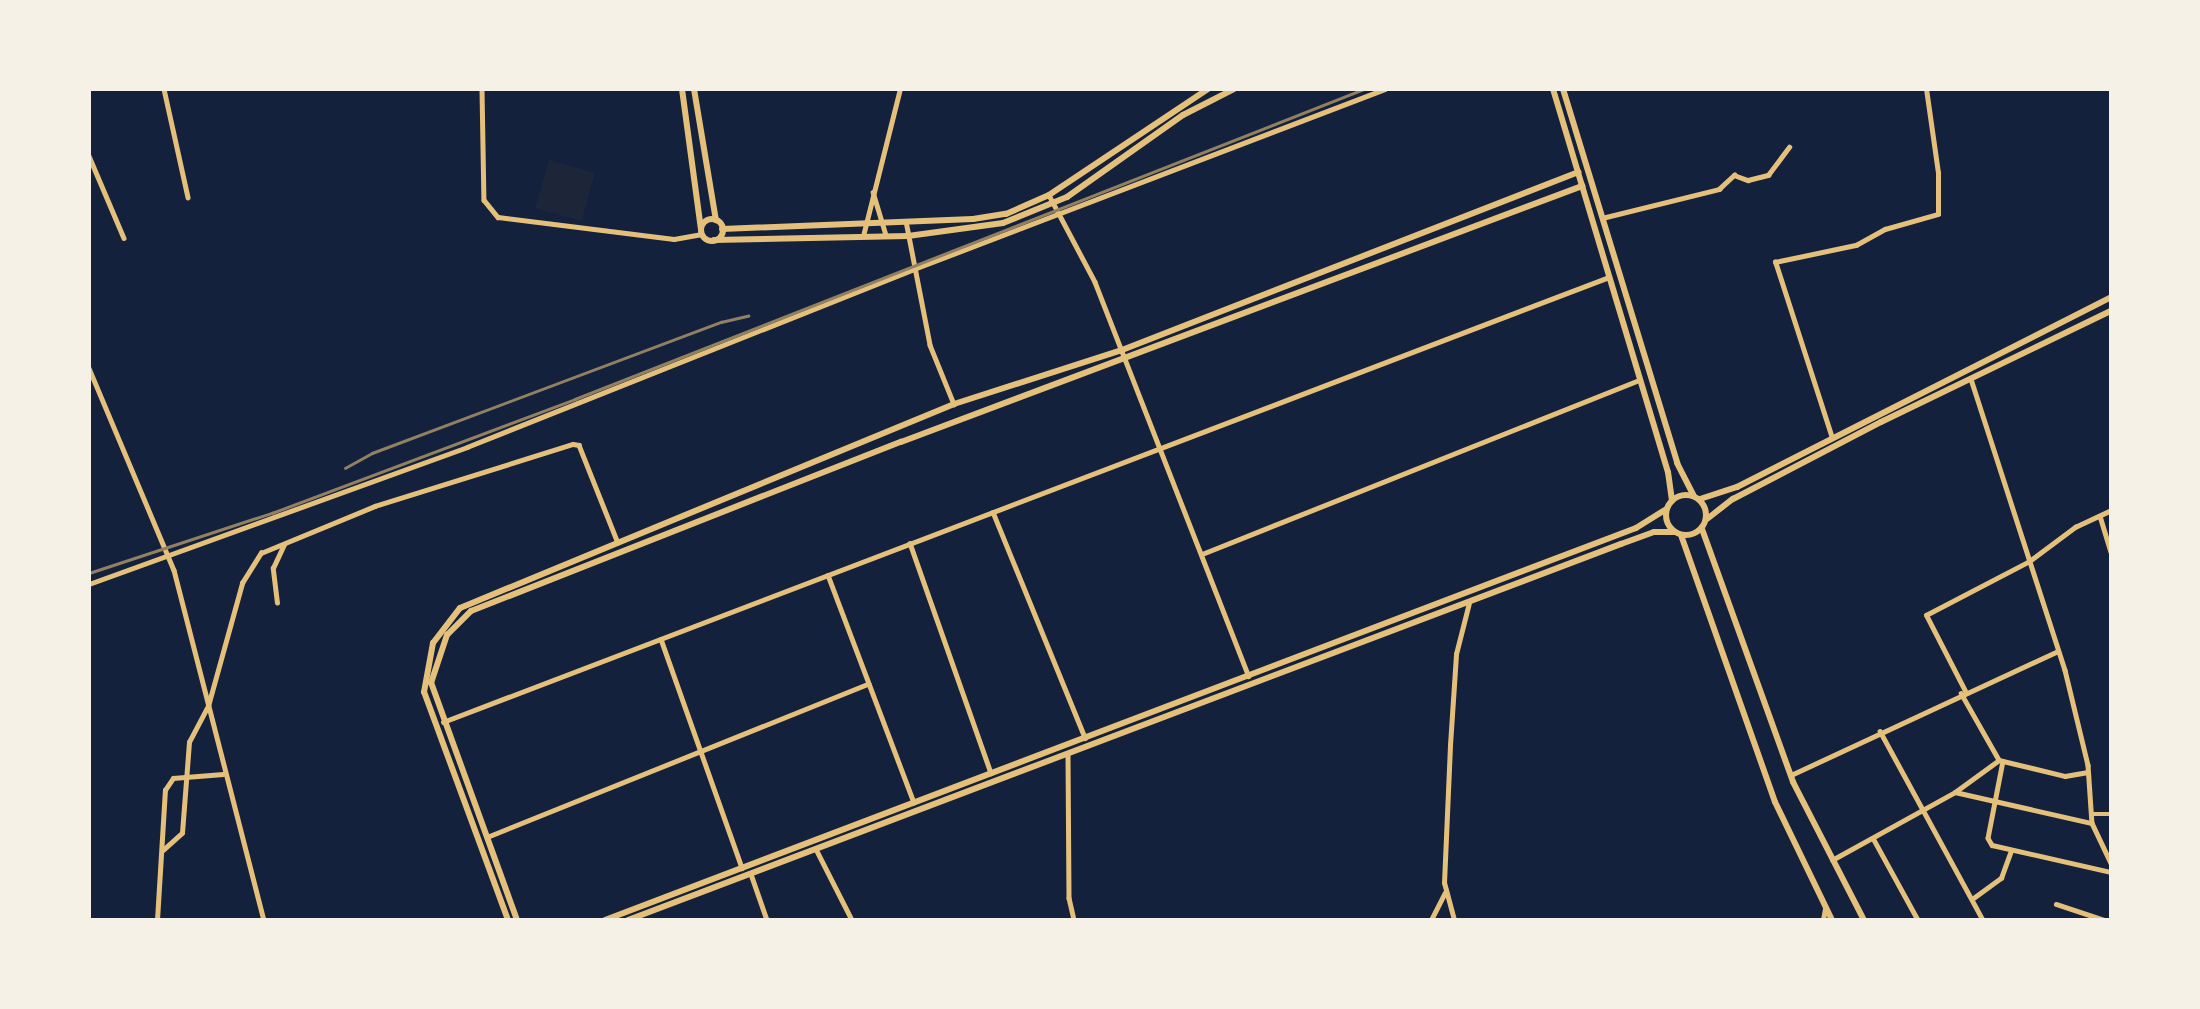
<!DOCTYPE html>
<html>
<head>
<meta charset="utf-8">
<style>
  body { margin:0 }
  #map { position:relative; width:2200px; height:1009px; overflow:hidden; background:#14213d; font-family:"Public Sans",sans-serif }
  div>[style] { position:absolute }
  .green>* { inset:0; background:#1d2539; transform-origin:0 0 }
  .minor>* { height:4.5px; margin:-2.25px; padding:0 2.25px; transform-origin:2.25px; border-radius:2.25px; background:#e5c07b }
  .tertiary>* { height:6px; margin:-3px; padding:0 3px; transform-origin:3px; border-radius:3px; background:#e5c07b }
  .tertiary>.ring { margin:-3px; padding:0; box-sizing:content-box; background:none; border:6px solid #e5c07b; border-radius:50% }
  .secondary>* { height:6px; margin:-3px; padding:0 3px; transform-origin:3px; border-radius:3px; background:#e5c07b }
  .secondary>.ring { margin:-3px; padding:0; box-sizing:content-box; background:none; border:6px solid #e5c07b; border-radius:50% }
  .rail>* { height:2.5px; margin:-1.25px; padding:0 1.25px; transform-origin:1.25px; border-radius:1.25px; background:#918062 }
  span { translate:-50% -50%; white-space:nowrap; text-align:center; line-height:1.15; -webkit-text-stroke:7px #f6f1e7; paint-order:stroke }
  .frame { position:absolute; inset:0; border:91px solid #f6f1e7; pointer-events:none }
</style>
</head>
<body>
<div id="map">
  <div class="green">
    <i style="left:549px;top:160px;width:48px;height:50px;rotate:16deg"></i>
  </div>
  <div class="minor">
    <i style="left:164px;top:89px;width:111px;rotate:77.5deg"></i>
    <i style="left:482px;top:89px;width:111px;rotate:89deg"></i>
    <i style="left:484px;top:200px;width:22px;rotate:51deg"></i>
    <i style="left:498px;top:217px;width:177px;rotate:7.1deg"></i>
    <i style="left:674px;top:239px;width:28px;rotate:-10deg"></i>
    <i style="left:89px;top:156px;width:89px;rotate:66.9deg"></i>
    <i style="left:873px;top:192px;width:45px;rotate:73.2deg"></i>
    <i style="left:1049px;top:195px;width:98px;rotate:62.1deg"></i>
    <i style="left:1095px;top:282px;width:423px;rotate:68.7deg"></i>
    <i style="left:1602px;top:218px;width:121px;rotate:-13.9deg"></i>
    <i style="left:1719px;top:189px;width:21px;rotate:-43deg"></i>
    <i style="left:1734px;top:175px;width:15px;rotate:20deg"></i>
    <i style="left:1748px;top:180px;width:21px;rotate:-14deg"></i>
    <i style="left:1768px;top:175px;width:35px;rotate:-53deg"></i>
    <i style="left:906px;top:221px;width:126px;rotate:79deg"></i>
    <i style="left:930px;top:345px;width:64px;rotate:67.9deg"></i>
    <i style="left:863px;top:236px;width:152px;rotate:-75.9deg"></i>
    <i style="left:89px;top:368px;width:219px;rotate:67.2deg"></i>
    <i style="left:174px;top:570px;width:361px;rotate:75.6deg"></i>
    <i style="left:1971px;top:379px;width:306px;rotate:72.1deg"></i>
    <i style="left:2065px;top:670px;width:98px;rotate:76.4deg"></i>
    <i style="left:2088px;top:765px;width:58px;rotate:86.1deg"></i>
    <i style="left:2092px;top:823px;width:44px;rotate:64.6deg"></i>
    <i style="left:1832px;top:438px;width:185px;rotate:-107.9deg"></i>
    <i style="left:1775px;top:262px;width:83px;rotate:-11.9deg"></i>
    <i style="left:1856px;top:245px;width:33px;rotate:-29deg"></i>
    <i style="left:1885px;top:229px;width:55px;rotate:-15.8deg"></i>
    <i style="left:1938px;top:214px;width:41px;rotate:-90deg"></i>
    <i style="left:1938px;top:173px;width:85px;rotate:-98.1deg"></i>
    <i style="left:993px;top:512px;width:244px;rotate:67.8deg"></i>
    <i style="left:2100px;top:516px;width:37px;rotate:73deg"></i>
    <i style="left:910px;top:543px;width:244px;rotate:70.6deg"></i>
    <i style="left:1202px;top:554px;width:470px;rotate:-21.7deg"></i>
    <i style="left:828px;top:575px;width:243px;rotate:69.3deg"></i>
    <i style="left:89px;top:584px;width:402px;rotate:-19.9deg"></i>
    <i style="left:467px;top:447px;width:481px;rotate:-21.7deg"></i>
    <i style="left:914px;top:269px;width:504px;rotate:-20.92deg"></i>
    <i style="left:277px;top:603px;width:35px;rotate:-97deg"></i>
    <i style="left:273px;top:568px;width:26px;rotate:-65deg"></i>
    <i style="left:661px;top:639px;width:243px;rotate:70.5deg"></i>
    <i style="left:1965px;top:691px;width:85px;rotate:-117.2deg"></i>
    <i style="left:1926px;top:615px;width:115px;rotate:-27.5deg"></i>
    <i style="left:2028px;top:562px;width:59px;rotate:-36.7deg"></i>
    <i style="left:2075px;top:527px;width:40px;rotate:-25deg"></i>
    <i style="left:1961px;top:693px;width:77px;rotate:60.4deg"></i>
    <i style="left:1999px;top:760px;width:68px;rotate:13.6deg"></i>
    <i style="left:2065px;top:776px;width:23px;rotate:-10deg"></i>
    <i style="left:443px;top:722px;width:1248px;rotate:-20.89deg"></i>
    <i style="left:1880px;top:731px;width:215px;rotate:61.4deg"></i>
    <i style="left:1068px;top:754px;width:144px;rotate:89.6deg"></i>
    <i style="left:1069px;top:898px;width:23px;rotate:77deg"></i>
    <i style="left:2003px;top:761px;width:78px;rotate:101deg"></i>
    <i style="left:1988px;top:838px;width:8px;rotate:60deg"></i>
    <i style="left:1992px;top:845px;width:122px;rotate:12.8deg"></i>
    <i style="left:1791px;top:775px;width:294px;rotate:-24.9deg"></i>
    <i style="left:1955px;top:792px;width:140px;rotate:12.8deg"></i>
    <i style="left:2092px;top:814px;width:19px"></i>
    <i style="left:487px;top:837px;width:411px;rotate:-21.9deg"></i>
    <i style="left:1873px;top:838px;width:94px;rotate:61.2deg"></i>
    <i style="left:816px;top:849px;width:80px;rotate:63.1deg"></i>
    <i style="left:163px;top:850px;width:25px;rotate:-42deg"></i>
    <i style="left:182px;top:833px;width:91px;rotate:-85.6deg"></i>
    <i style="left:189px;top:742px;width:41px;rotate:-62.2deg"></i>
    <i style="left:208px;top:706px;width:128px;rotate:-74.5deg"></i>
    <i style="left:242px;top:583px;width:36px;rotate:-58deg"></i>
    <i style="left:261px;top:553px;width:123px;rotate:-22.4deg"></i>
    <i style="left:375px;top:506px;width:207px;rotate:-17.4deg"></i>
    <i style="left:573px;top:444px;width:6px;rotate:9deg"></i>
    <i style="left:579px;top:445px;width:105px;rotate:68.3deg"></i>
    <i style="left:1832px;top:860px;width:141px;rotate:-28.9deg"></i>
    <i style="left:1955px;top:792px;width:54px;rotate:-36deg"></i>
    <i style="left:751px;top:874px;width:49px;rotate:70.8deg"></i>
    <i style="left:1972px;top:899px;width:36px;rotate:-36deg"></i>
    <i style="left:2001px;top:878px;width:29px;rotate:-70deg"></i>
    <i style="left:2056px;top:904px;width:51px;rotate:18.4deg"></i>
    <i style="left:157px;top:920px;width:130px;rotate:-86.5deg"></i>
    <i style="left:165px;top:790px;width:14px;rotate:-56deg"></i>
    <i style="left:173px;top:778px;width:50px;rotate:-4.6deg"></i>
    <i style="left:1431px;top:920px;width:30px;rotate:-63deg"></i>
    <i style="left:1454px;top:920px;width:38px;rotate:-105deg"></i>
    <i style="left:1444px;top:883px;width:138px;rotate:-87.5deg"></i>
    <i style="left:1450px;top:745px;width:91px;rotate:-86.2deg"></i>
    <i style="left:1456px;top:654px;width:53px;rotate:-75.7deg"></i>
    <i style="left:1823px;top:920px;width:11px;rotate:-80deg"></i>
  </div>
  <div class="tertiary">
    <i style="left:682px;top:89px;width:141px;rotate:82.3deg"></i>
    <i style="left:694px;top:89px;width:133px;rotate:80.5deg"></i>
    <i style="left:1553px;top:89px;width:400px;rotate:73.3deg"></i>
    <i style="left:1668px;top:472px;width:29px;rotate:82deg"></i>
    <i style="left:1563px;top:89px;width:391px;rotate:73deg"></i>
    <i style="left:1677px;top:463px;width:37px;rotate:63deg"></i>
    <i class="ring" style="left:701px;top:219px;width:16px;height:16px"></i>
    <i style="left:722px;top:229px;width:251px;rotate:-2.3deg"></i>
    <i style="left:973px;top:219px;width:33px;rotate:-9deg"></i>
    <i style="left:1006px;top:214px;width:47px;rotate:-23.8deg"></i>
    <i style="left:1049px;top:195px;width:191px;rotate:-33.7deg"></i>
    <i style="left:714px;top:240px;width:194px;rotate:-1.2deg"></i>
    <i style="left:908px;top:236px;width:96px;rotate:-7.8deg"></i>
    <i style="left:1003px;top:223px;width:69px;rotate:-22.1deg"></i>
    <i style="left:1067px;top:197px;width:142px;rotate:-35.3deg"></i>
    <i style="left:1183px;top:115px;width:57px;rotate:-27deg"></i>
    <i style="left:1702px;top:529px;width:269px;rotate:70.2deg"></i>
    <i style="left:1793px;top:782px;width:155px;rotate:62.8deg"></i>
    <i style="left:1681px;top:535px;width:283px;rotate:70.6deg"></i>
    <i style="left:1775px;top:802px;width:131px;rotate:64.2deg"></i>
    <i style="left:508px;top:920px;width:243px;rotate:-110.2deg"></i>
    <i style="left:424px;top:692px;width:50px;rotate:-79.6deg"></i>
    <i style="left:433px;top:643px;width:44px;rotate:-52.4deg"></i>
    <i style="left:460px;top:608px;width:534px;rotate:-22.44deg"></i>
    <i style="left:954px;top:404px;width:176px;rotate:-17.8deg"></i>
    <i style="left:1122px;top:350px;width:490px;rotate:-21.3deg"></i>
    <i style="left:517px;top:920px;width:252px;rotate:-109.9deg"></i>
    <i style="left:431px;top:683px;width:51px;rotate:-71.6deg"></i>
    <i style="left:447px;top:635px;width:34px;rotate:-45deg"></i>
    <i style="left:471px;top:611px;width:462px;rotate:-21.5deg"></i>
    <i style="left:901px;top:442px;width:728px;rotate:-20.6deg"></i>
  </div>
  <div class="secondary">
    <i class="ring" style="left:1666px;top:495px;width:34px;height:34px"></i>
    <i style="left:1700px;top:499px;width:39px;rotate:-18deg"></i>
    <i style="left:1737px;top:487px;width:419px;rotate:-26.9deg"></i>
    <i style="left:1707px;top:519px;width:33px;rotate:-38deg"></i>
    <i style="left:1733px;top:499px;width:167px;rotate:-27.5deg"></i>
    <i style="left:1881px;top:422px;width:255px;rotate:-25.8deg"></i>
    <i style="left:605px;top:920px;width:1103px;rotate:-20.82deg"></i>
    <i style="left:1636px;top:528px;width:36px;rotate:-32deg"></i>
    <i style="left:628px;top:920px;width:1062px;rotate:-20.74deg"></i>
    <i style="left:1621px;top:544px;width:35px;rotate:-20deg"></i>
    <i style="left:1654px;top:532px;width:20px"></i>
  </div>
  <div class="rail">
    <i style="left:345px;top:468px;width:31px;rotate:-29deg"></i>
    <i style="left:372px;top:453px;width:373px;rotate:-20.6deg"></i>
    <i style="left:721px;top:322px;width:28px;rotate:-13deg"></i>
    <i style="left:89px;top:573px;width:193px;rotate:-18.2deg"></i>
    <i style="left:272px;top:513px;width:324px;rotate:-20.6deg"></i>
    <i style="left:575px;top:399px;width:848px;rotate:-21.45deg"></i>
  </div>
  <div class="frame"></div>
</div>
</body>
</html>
